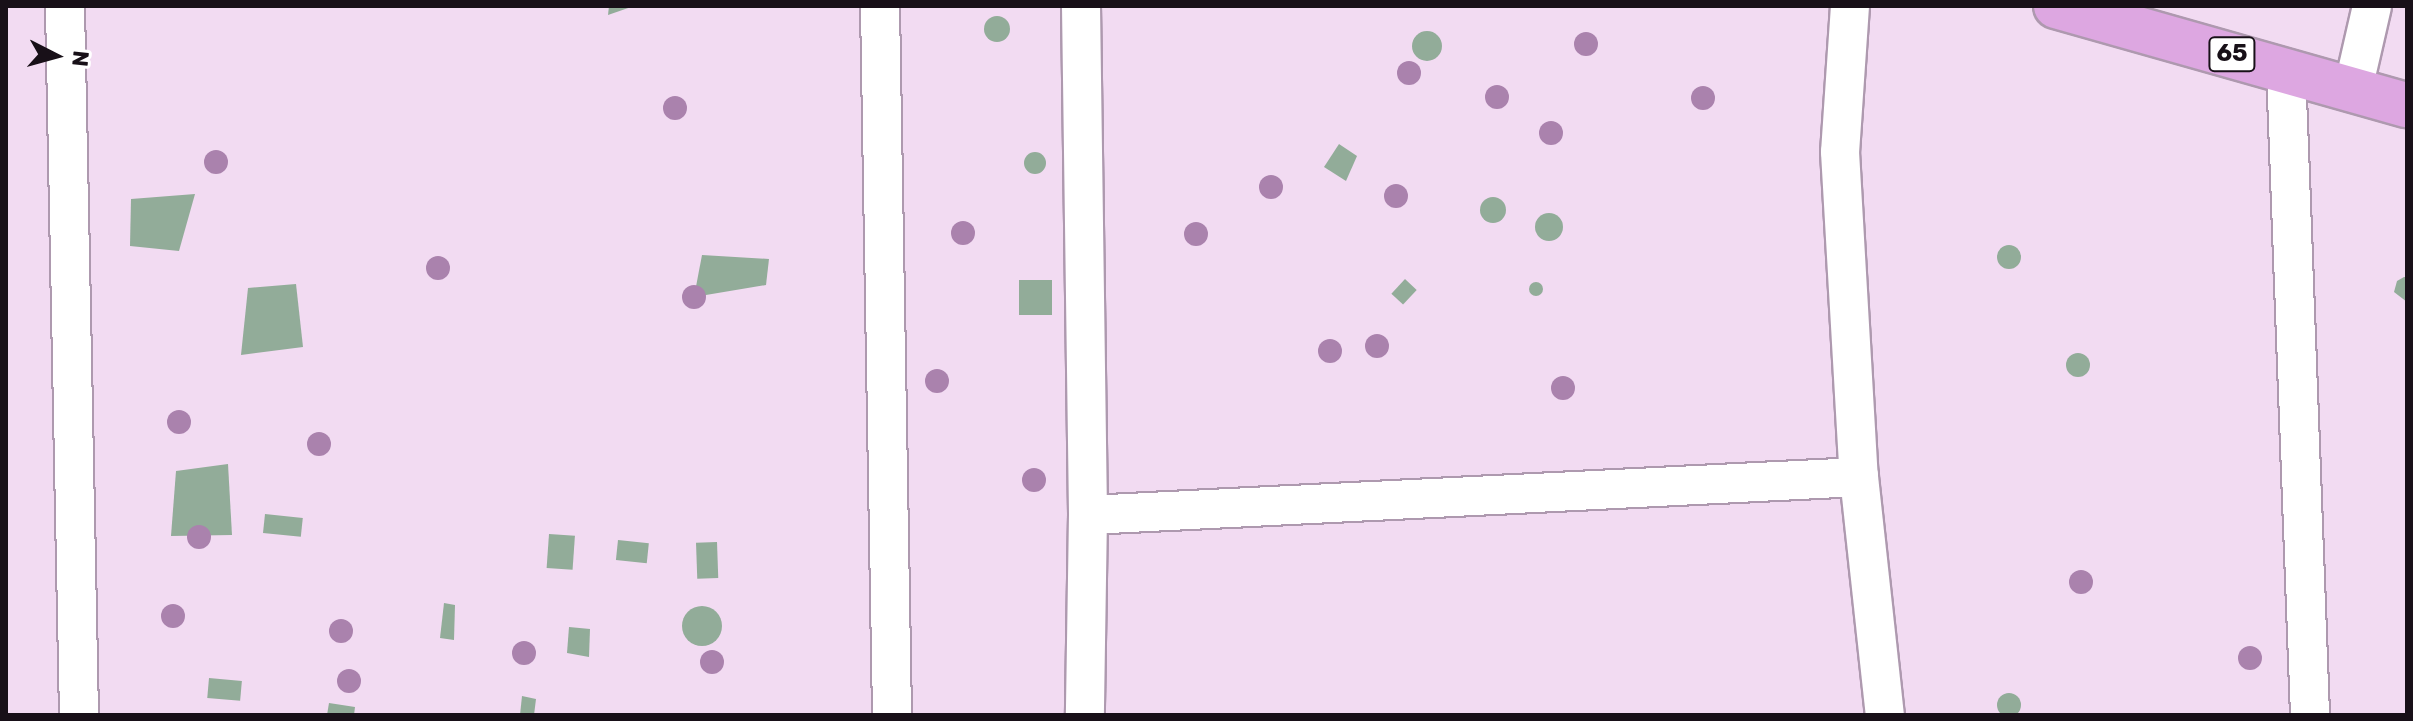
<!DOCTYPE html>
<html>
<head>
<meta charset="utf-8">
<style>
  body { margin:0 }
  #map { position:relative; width:2413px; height:721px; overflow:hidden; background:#f2dbf2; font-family:Rubik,sans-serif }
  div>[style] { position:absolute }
  .building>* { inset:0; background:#92ac99; transform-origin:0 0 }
  .round { border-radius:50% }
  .roads { filter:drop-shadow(2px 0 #ae99af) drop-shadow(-2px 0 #ae99af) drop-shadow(0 2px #ae99af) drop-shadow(0 -2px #ae99af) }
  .minor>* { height:38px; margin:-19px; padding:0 19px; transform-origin:19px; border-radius:19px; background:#fff }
  .primary>* { height:44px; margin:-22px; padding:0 22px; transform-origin:22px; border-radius:22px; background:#dda7e1 }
  .trees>* { width:24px; height:24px; margin:-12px; border-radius:50%; background:#aa82ad }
  span { translate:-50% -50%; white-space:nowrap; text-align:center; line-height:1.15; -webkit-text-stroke:6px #fff; paint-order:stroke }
  .shield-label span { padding:2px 6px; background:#fff; border:2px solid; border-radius:6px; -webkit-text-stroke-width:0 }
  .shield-label { font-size:24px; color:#181018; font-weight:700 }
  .frame { position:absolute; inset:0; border:8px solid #181018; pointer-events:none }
  .north { position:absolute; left:16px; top:16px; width:80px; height:80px; -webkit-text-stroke:6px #fff; paint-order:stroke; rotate:96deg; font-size:22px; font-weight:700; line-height:32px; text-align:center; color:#181018 }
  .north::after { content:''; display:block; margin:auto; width:28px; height:36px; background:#181018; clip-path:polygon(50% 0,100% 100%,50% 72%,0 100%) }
</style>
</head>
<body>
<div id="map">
  <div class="building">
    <i style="clip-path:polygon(609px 6px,634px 6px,608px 15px)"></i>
    <i class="round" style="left:984px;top:16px;width:26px;height:26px"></i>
    <i class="round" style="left:1412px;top:31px;width:30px;height:30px"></i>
    <i style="clip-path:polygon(1339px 144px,1357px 156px,1346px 181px,1324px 167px)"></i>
    <i class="round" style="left:1024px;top:152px;width:22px;height:22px"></i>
    <i style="clip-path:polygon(195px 194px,179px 251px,130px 246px,131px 199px)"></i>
    <i class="round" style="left:1480px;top:197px;width:26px;height:26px"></i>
    <i class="round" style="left:1535px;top:213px;width:28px;height:28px"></i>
    <i class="round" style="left:1997px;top:245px;width:24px;height:24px"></i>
    <i style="clip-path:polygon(702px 255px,769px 259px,766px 285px,694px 297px)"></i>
    <i style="clip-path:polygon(2404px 277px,2407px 277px,2407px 302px,2394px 292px,2397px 281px)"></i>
    <i style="left:1405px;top:279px;width:16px;height:20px;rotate:43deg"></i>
    <i style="left:1019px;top:280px;width:33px;height:35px"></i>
    <i class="round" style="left:1529px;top:282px;width:14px;height:14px"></i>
    <i style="clip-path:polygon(296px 284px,303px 347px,241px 355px,248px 288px)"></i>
    <i class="round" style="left:2066px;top:353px;width:24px;height:24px"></i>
    <i style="clip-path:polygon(228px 464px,232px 535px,171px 536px,176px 471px)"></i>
    <i style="left:265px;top:514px;width:38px;height:19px;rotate:6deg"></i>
    <i style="left:549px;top:534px;width:26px;height:34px;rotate:4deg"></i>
    <i style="left:618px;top:540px;width:31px;height:20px;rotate:6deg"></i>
    <i style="left:717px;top:542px;width:36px;height:21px;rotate:88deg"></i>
    <i style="clip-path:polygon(444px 603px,455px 605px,454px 640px,440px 638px)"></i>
    <i class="round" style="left:682px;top:606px;width:40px;height:40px"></i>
    <i style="clip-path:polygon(569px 627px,590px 629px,589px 657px,567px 653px)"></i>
    <i style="left:209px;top:678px;width:33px;height:20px;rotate:5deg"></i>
    <i class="round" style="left:1997px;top:693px;width:24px;height:24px"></i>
    <i style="clip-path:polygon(522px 696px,536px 699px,534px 715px,520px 715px)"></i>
    <i style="clip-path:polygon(329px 703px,355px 707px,354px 715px,327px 715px)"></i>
  </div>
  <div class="roads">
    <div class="minor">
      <i style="left:65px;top:6px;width:709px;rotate:88.87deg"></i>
      <i style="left:880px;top:6px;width:709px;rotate:89.03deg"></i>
      <i style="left:1081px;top:6px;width:509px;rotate:89.21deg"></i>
      <i style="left:1088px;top:515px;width:200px;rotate:90.9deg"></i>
      <i style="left:1850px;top:6px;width:146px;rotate:93.9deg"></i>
      <i style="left:1840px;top:152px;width:326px;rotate:86.7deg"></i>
      <i style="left:1859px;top:477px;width:239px;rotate:83.8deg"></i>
      <i style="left:2286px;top:69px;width:646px;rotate:87.87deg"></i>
      <i style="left:2353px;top:89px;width:85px;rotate:-77.1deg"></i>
      <i style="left:1088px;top:515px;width:772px;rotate:-2.82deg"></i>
    </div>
    <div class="primary">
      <i style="left:2056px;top:6px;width:365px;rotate:15.8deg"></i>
    </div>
  </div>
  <div class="trees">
    <i style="left:1586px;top:44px"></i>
    <i style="left:1409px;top:73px"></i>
    <i style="left:1497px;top:97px"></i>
    <i style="left:1703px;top:98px"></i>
    <i style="left:675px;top:108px"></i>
    <i style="left:1551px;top:133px"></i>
    <i style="left:216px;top:162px"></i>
    <i style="left:1271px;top:187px"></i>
    <i style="left:1396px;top:196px"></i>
    <i style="left:963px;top:233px"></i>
    <i style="left:1196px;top:234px"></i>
    <i style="left:438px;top:268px"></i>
    <i style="left:694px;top:297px"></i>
    <i style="left:1377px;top:346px"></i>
    <i style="left:1330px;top:351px"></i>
    <i style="left:937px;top:381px"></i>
    <i style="left:1563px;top:388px"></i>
    <i style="left:179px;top:422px"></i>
    <i style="left:319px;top:444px"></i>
    <i style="left:1034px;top:480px"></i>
    <i style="left:199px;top:537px"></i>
    <i style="left:2081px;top:582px"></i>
    <i style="left:173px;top:616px"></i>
    <i style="left:341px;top:631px"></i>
    <i style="left:524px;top:653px"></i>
    <i style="left:2250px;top:658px"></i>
    <i style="left:712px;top:662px"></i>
    <i style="left:349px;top:681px"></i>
  </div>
  <div class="shield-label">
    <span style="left:2232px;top:54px">65</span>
  </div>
  <div class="frame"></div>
  <div class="north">N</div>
</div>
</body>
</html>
